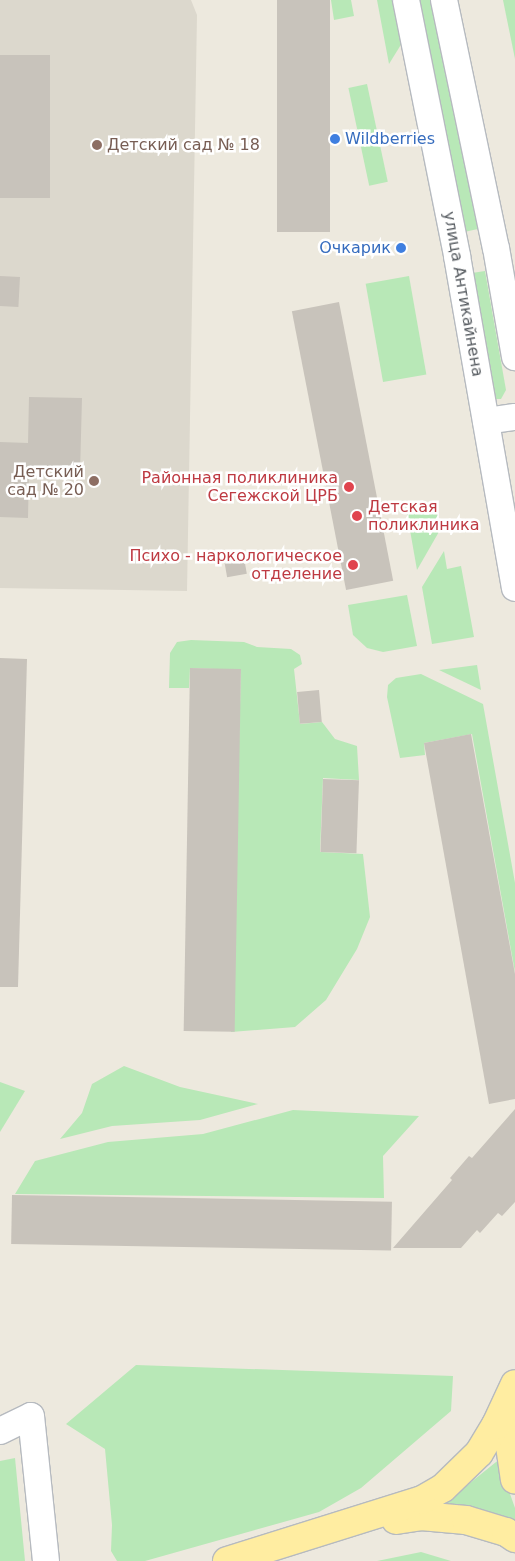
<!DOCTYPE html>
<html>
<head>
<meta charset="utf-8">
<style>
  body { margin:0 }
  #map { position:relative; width:515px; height:1561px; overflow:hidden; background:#ede9de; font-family:"DejaVu Sans",sans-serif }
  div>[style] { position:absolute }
  .education>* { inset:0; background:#dcd8cd }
  .green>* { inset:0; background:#b8e8b7; transform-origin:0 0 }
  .building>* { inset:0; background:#c8c3bb; transform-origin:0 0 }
  .roads { filter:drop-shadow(1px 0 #b6babf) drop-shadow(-1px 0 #b6babf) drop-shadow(0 1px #b6babf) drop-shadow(0 -1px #b6babf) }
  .minor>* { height:26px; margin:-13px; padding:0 13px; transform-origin:13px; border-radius:13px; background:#fff }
  .major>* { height:28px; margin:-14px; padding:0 14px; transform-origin:14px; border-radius:14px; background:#ffeda1 }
  .dots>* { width:14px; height:14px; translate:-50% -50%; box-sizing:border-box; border:2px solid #fff; border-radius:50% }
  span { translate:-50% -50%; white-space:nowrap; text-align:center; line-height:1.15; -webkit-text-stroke:5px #fff; paint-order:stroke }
  .shop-label { font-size:16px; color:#366cbe }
  .left { translate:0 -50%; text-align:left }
  .right { translate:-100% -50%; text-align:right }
  .education-label { font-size:16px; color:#785e54 }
  .street-label { font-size:16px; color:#575c61 }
  .health-label { font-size:16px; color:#be3a42 }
</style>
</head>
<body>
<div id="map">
  <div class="education">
    <i style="clip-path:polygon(0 0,191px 0,197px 15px,187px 591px,0 588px)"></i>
  </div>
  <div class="green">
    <i style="clip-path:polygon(331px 0,351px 0,354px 16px,334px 20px)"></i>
    <i style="clip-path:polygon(377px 0,394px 0,402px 43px,389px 64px)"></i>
    <i style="clip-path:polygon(420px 0,438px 0,478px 229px,464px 232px)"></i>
    <i style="clip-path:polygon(503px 0,515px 0,515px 59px)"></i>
    <i style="left:367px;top:84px;width:100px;height:19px;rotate:78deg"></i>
    <i style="clip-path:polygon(485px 271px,506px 390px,501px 399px,495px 399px,472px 273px)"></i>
    <i style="left:409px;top:276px;width:100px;height:44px;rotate:80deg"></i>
    <i style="clip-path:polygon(436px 508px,440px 530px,417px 570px,407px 513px)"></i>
    <i style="clip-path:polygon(444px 551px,447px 569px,461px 566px,474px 637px,432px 644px,422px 587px)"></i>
    <i style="clip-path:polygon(407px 595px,417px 646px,383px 652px,367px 648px,353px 635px,348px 605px)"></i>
    <i style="clip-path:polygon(191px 640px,244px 642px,257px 647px,291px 649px,300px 655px,302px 664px,294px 669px,300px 724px,322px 722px,335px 739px,357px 746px,359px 780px,323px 778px,320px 852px,363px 854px,370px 917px,357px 949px,326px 1000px,295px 1027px,231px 1032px,241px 670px,190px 668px,189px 688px,169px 688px,170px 653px,177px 642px)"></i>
    <i style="clip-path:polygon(477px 665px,481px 690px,439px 670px)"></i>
    <i style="clip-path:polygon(421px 674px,483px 704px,515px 883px,515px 972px,472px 734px,424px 743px,425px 755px,400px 758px,387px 697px,388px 685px,396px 678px)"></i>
    <i style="clip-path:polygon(124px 1066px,180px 1087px,258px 1104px,200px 1120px,112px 1126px,60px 1139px,82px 1113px,92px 1084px)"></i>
    <i style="clip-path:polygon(0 1082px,25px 1091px,0 1132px)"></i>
    <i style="clip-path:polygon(293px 1110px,419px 1116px,383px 1156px,384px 1198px,15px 1194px,35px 1161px,108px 1142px,203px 1134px)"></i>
    <i style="clip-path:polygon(136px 1365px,453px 1376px,451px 1411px,361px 1488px,319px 1512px,145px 1561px,117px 1561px,111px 1551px,112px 1525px,105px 1449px,66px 1424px)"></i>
    <i style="clip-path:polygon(15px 1458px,25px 1561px,0 1561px,0 1461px)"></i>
    <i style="clip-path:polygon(501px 1458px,503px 1474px,515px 1508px,515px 1520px,434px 1506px,465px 1487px)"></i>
    <i style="clip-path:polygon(421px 1552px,451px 1561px,377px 1561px)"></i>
  </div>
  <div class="building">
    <i style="left:277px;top:0;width:53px;height:232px"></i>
    <i style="left:0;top:55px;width:50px;height:143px"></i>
    <i style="left:0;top:276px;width:20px;height:30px;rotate:3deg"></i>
    <i style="left:339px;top:302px;width:284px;height:48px;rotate:79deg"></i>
    <i style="clip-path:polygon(29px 397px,82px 398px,80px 473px,29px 471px,28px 518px,0 517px,0 442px,28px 443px)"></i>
    <i style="left:243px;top:552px;width:22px;height:20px;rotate:80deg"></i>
    <i style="clip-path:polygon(0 658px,27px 659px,18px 987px,0 987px)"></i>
    <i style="left:190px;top:668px;width:51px;height:363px;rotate:1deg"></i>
    <i style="left:319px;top:690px;width:32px;height:22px;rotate:85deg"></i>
    <i style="clip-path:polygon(471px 734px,515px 974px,515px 1099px,489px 1104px,424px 743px)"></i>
    <i style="left:323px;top:779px;width:36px;height:73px;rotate:2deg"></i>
    <i style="clip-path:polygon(515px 1109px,515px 1202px,502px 1216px,498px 1213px,480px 1233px,477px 1230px,461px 1248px,393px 1248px,452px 1180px,450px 1178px,469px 1156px,472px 1158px)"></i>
    <i style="left:12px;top:1195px;width:380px;height:49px;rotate:1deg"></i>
  </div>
  <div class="roads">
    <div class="minor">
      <i style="left:406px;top:0;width:261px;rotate:78.7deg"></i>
      <i style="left:457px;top:256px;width:337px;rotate:80.1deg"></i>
      <i style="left:444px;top:0;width:253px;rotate:78.2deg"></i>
      <i style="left:496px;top:248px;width:111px;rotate:80.1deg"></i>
      <i style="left:486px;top:421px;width:29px;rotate:-8deg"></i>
      <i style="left:0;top:1431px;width:34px;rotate:-26deg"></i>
      <i style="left:31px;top:1416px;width:146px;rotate:84.1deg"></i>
    </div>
    <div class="major">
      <i style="left:512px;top:1402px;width:37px;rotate:95deg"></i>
      <i style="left:509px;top:1439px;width:41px;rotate:81.7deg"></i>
      <i style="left:396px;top:1520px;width:25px;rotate:-9deg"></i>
      <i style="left:421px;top:1516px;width:45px;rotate:5.1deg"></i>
      <i style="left:466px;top:1520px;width:42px;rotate:16.7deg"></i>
      <i style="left:506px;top:1532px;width:11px;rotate:34deg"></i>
      <i style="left:227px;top:1561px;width:204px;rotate:-17.4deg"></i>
      <i style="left:422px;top:1500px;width:24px;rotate:-30deg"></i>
      <i style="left:443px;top:1488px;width:50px;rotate:-44.2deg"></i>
      <i style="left:479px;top:1453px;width:33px;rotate:-59deg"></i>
      <i style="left:496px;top:1425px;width:45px;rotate:-65.1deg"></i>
    </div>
  </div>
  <div class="dots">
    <i style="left:335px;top:139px;background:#3f7fe0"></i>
    <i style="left:97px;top:145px;background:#8d6e63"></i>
    <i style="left:401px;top:248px;background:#3f7fe0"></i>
    <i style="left:94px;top:481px;background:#8d6e63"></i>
    <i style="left:349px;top:487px;background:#e0444e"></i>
    <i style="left:357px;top:516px;background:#e0444e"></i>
    <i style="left:353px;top:565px;background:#e0444e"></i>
  </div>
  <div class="shop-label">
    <span class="left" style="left:345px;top:139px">Wildberries</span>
    <span class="right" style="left:391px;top:248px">Очкарик</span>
  </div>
  <div class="education-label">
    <span class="left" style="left:107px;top:145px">Детский сад № 18</span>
    <span class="right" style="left:84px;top:481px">Детский<br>сад № 20</span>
  </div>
  <div class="street-label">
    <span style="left:463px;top:294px;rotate:80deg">улица Антикайнена</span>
  </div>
  <div class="health-label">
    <span class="right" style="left:338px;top:487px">Районная поликлиника<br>Сегежской ЦРБ</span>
    <span class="left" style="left:368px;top:516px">Детская<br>поликлиника</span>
    <span class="right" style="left:342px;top:565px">Психо - наркологическое<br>отделение</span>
  </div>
</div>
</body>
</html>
